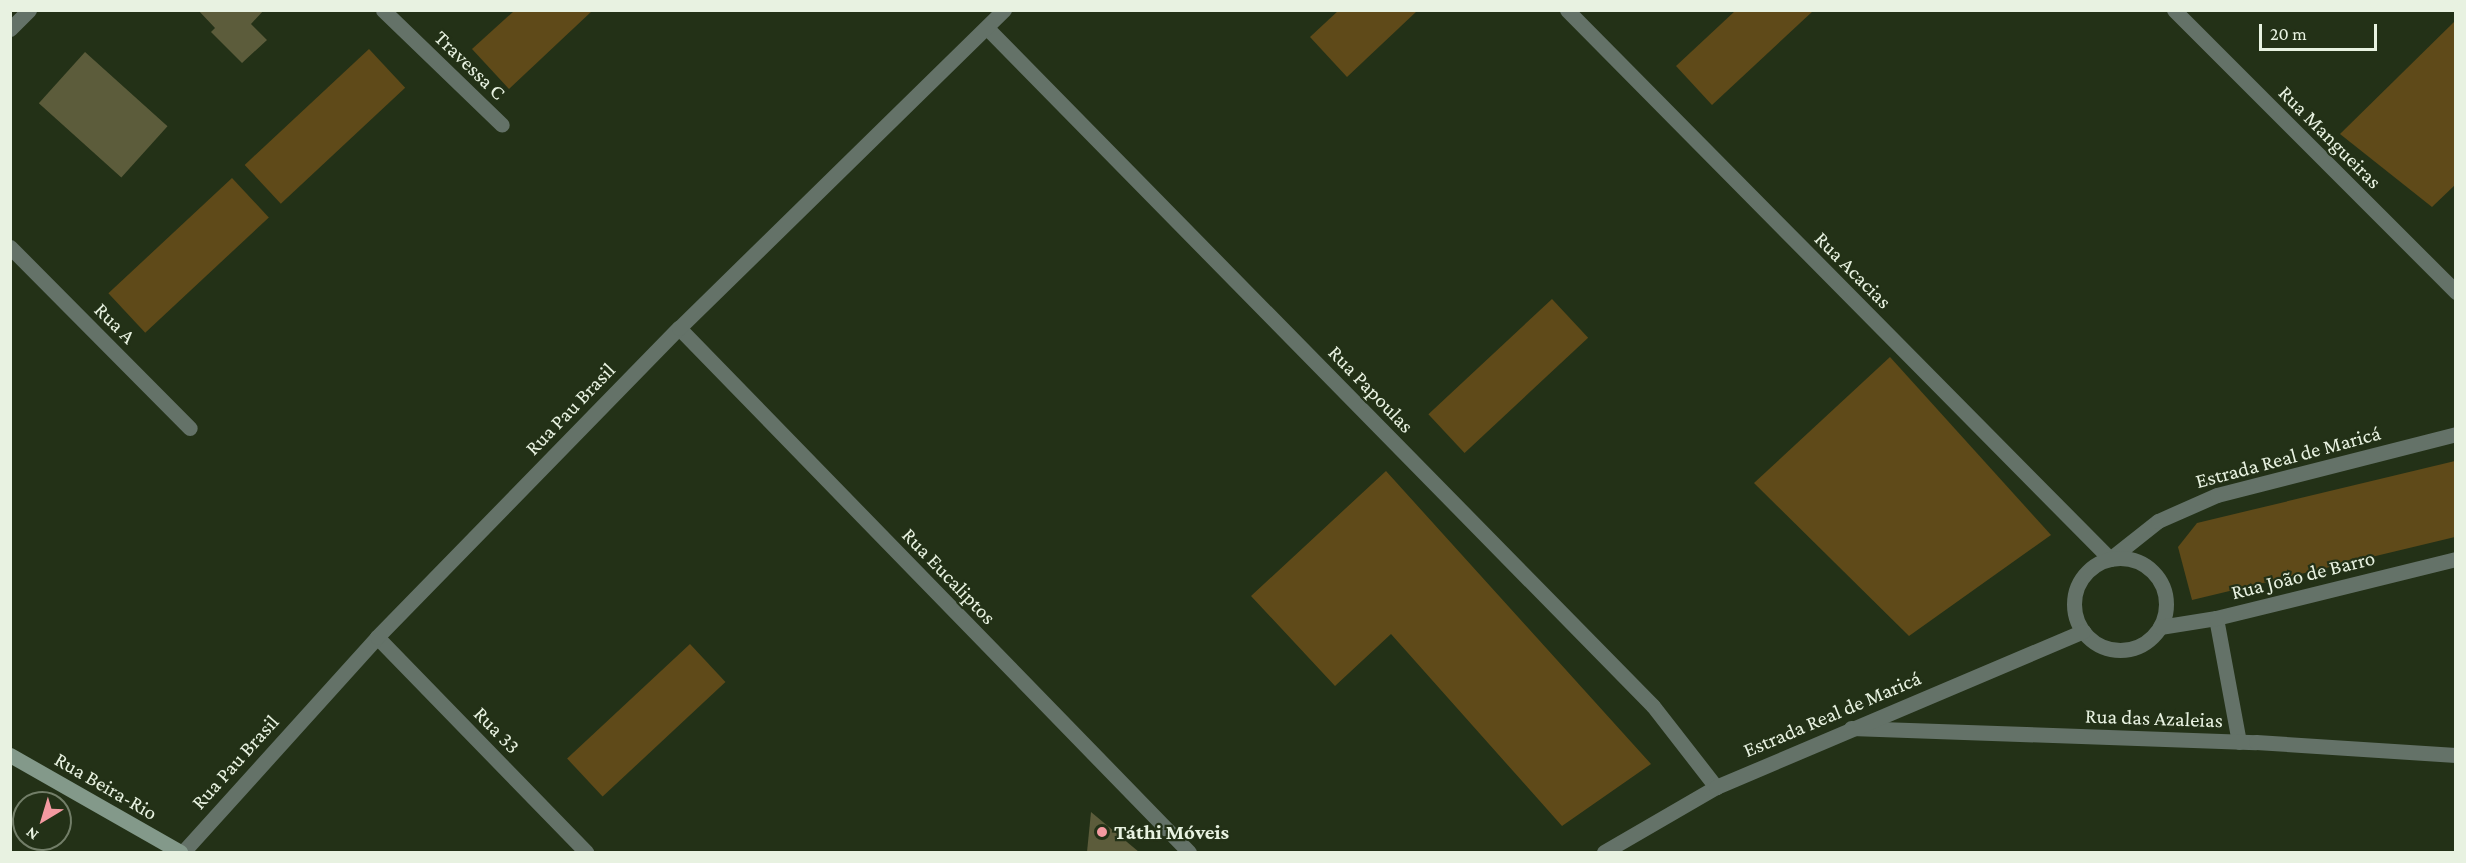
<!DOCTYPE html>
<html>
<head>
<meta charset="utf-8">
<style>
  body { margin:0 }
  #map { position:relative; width:2466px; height:863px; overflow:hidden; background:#233117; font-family:"Crimson Pro",serif }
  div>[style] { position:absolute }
  .green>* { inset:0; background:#5f4a19; transform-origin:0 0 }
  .building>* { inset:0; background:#5c5c3b; transform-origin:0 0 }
  .street>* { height:15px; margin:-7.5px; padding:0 7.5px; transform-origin:7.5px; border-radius:7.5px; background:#647268 }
  .street>.ring { margin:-7.5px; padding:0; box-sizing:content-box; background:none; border:15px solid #647268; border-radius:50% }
  .secondary>* { height:15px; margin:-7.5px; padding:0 7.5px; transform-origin:7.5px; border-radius:7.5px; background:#83998a }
  .dots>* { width:16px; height:16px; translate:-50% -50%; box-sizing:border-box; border:3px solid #233117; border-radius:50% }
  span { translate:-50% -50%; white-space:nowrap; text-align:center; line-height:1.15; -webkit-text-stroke:4.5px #233117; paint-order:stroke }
  .street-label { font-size:21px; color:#e8f2e1 }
  .poi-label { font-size:21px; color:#e8f2e1; font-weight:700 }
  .left { translate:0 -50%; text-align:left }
  .frame { position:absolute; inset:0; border:12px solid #e8f2e1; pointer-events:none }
  .north { position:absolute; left:12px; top:791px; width:60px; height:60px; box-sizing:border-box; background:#233117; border:2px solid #727e68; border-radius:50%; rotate:218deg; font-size:16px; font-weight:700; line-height:24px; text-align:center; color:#e8f2e1 }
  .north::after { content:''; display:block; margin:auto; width:21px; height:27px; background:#f49aa1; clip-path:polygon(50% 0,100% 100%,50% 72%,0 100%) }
  .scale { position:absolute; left:2259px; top:24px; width:118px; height:27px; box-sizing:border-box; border:3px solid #e8f2e1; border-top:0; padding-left:8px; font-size:18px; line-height:21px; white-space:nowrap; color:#e8f2e1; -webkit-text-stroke:4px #233117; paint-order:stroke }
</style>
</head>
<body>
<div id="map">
  <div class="green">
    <i style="clip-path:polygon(1339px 10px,1417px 10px,1417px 11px,1347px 77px,1310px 37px)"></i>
    <i style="clip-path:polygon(514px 11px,592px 11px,509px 89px,472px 49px)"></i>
    <i style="clip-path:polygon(1735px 11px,1813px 11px,1712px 105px,1676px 66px)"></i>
    <i style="clip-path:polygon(2455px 21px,2455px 185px,2432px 207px,2340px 134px)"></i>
    <i style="left:369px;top:49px;width:53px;height:170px;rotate:47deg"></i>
    <i style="left:232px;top:178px;width:54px;height:169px;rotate:47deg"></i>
    <i style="left:1552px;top:299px;width:53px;height:169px;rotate:47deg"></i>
    <i style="clip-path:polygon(1890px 357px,2051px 535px,1909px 636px,1754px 483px)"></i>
    <i style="clip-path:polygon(2455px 461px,2455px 537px,2192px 600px,2178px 547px,2197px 523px)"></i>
    <i style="clip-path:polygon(1386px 471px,1651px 764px,1562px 826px,1391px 634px,1335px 686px,1251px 596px)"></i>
    <i style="left:690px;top:644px;width:52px;height:168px;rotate:47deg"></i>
  </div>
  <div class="building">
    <i style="clip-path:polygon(198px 10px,264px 10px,251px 24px,267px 40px,242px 63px,211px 32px,215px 28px)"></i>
    <i style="left:85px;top:52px;width:111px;height:69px;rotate:42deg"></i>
    <i style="clip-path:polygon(1091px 812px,1139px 852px,1087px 852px)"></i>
  </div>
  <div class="street">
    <i style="left:383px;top:10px;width:165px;rotate:44deg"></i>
    <i style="left:1567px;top:10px;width:772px;rotate:45.31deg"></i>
    <i style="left:2110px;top:559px;width:61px;rotate:-38.4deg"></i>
    <i style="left:2158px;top:521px;width:64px;rotate:-23.8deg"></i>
    <i style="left:2217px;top:495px;width:247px;rotate:-14.3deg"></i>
    <i style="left:2174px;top:10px;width:399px;rotate:45deg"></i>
    <i style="left:987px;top:28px;width:950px;rotate:45.51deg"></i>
    <i style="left:1653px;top:706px;width:103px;rotate:52.1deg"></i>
    <i style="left:10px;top:29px;width:27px;rotate:-45deg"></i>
    <i style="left:10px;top:247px;width:255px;rotate:45.2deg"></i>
    <i style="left:679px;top:328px;width:731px;rotate:45.78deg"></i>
    <i class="ring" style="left:2074px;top:558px;width:77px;height:77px"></i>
    <i style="left:2216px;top:618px;width:126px;rotate:79.5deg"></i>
    <i style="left:2160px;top:627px;width:57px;rotate:-9.1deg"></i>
    <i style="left:2216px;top:618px;width:247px;rotate:-13.8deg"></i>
    <i style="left:377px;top:637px;width:300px;rotate:45.8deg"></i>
    <i style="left:1851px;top:728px;width:405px;rotate:2deg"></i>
    <i style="left:2256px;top:742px;width:200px;rotate:3.7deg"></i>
    <i style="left:183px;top:852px;width:290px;rotate:-47.9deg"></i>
    <i style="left:377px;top:637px;width:432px;rotate:-45.7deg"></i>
    <i style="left:679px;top:328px;width:455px;rotate:-44.4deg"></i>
    <i style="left:1604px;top:852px;width:129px;rotate:-30.1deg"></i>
    <i style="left:1716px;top:787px;width:399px;rotate:-23deg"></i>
  </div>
  <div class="secondary">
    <i style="left:10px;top:755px;width:196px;rotate:29.7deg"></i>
  </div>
  <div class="dots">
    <i style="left:1102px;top:832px;background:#f49aa1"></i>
  </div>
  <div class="street-label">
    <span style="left:470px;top:65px;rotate:44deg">Travessa C</span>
    <span style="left:2330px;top:137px;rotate:45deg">Rua Mangueiras</span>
    <span style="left:1853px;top:270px;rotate:45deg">Rua Acacias</span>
    <span style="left:115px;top:323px;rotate:45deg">Rua A</span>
    <span style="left:1371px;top:389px;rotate:46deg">Rua Papoulas</span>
    <span style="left:570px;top:409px;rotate:-46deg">Rua Pau Brasil</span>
    <span style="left:2288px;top:457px;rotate:-15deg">Estrada Real de Maricá</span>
    <span style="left:2303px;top:575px;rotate:-14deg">Rua João de Barro</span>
    <span style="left:949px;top:576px;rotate:46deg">Rua Eucaliptos</span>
    <span style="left:1832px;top:714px;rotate:-23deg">Estrada Real de Maricá</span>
    <span style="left:2154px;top:718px;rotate:2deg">Rua das Azaleias</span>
    <span style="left:497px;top:730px;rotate:46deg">Rua 33</span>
    <span style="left:235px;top:762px;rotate:-48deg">Rua Pau Brasil</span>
    <span style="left:106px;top:786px;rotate:30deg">Rua Beira-Rio</span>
  </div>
  <div class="poi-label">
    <span class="left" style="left:1114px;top:832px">Táthi Móveis</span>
  </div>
  <div class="frame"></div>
  <div class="north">N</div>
  <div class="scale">20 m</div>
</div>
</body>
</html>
